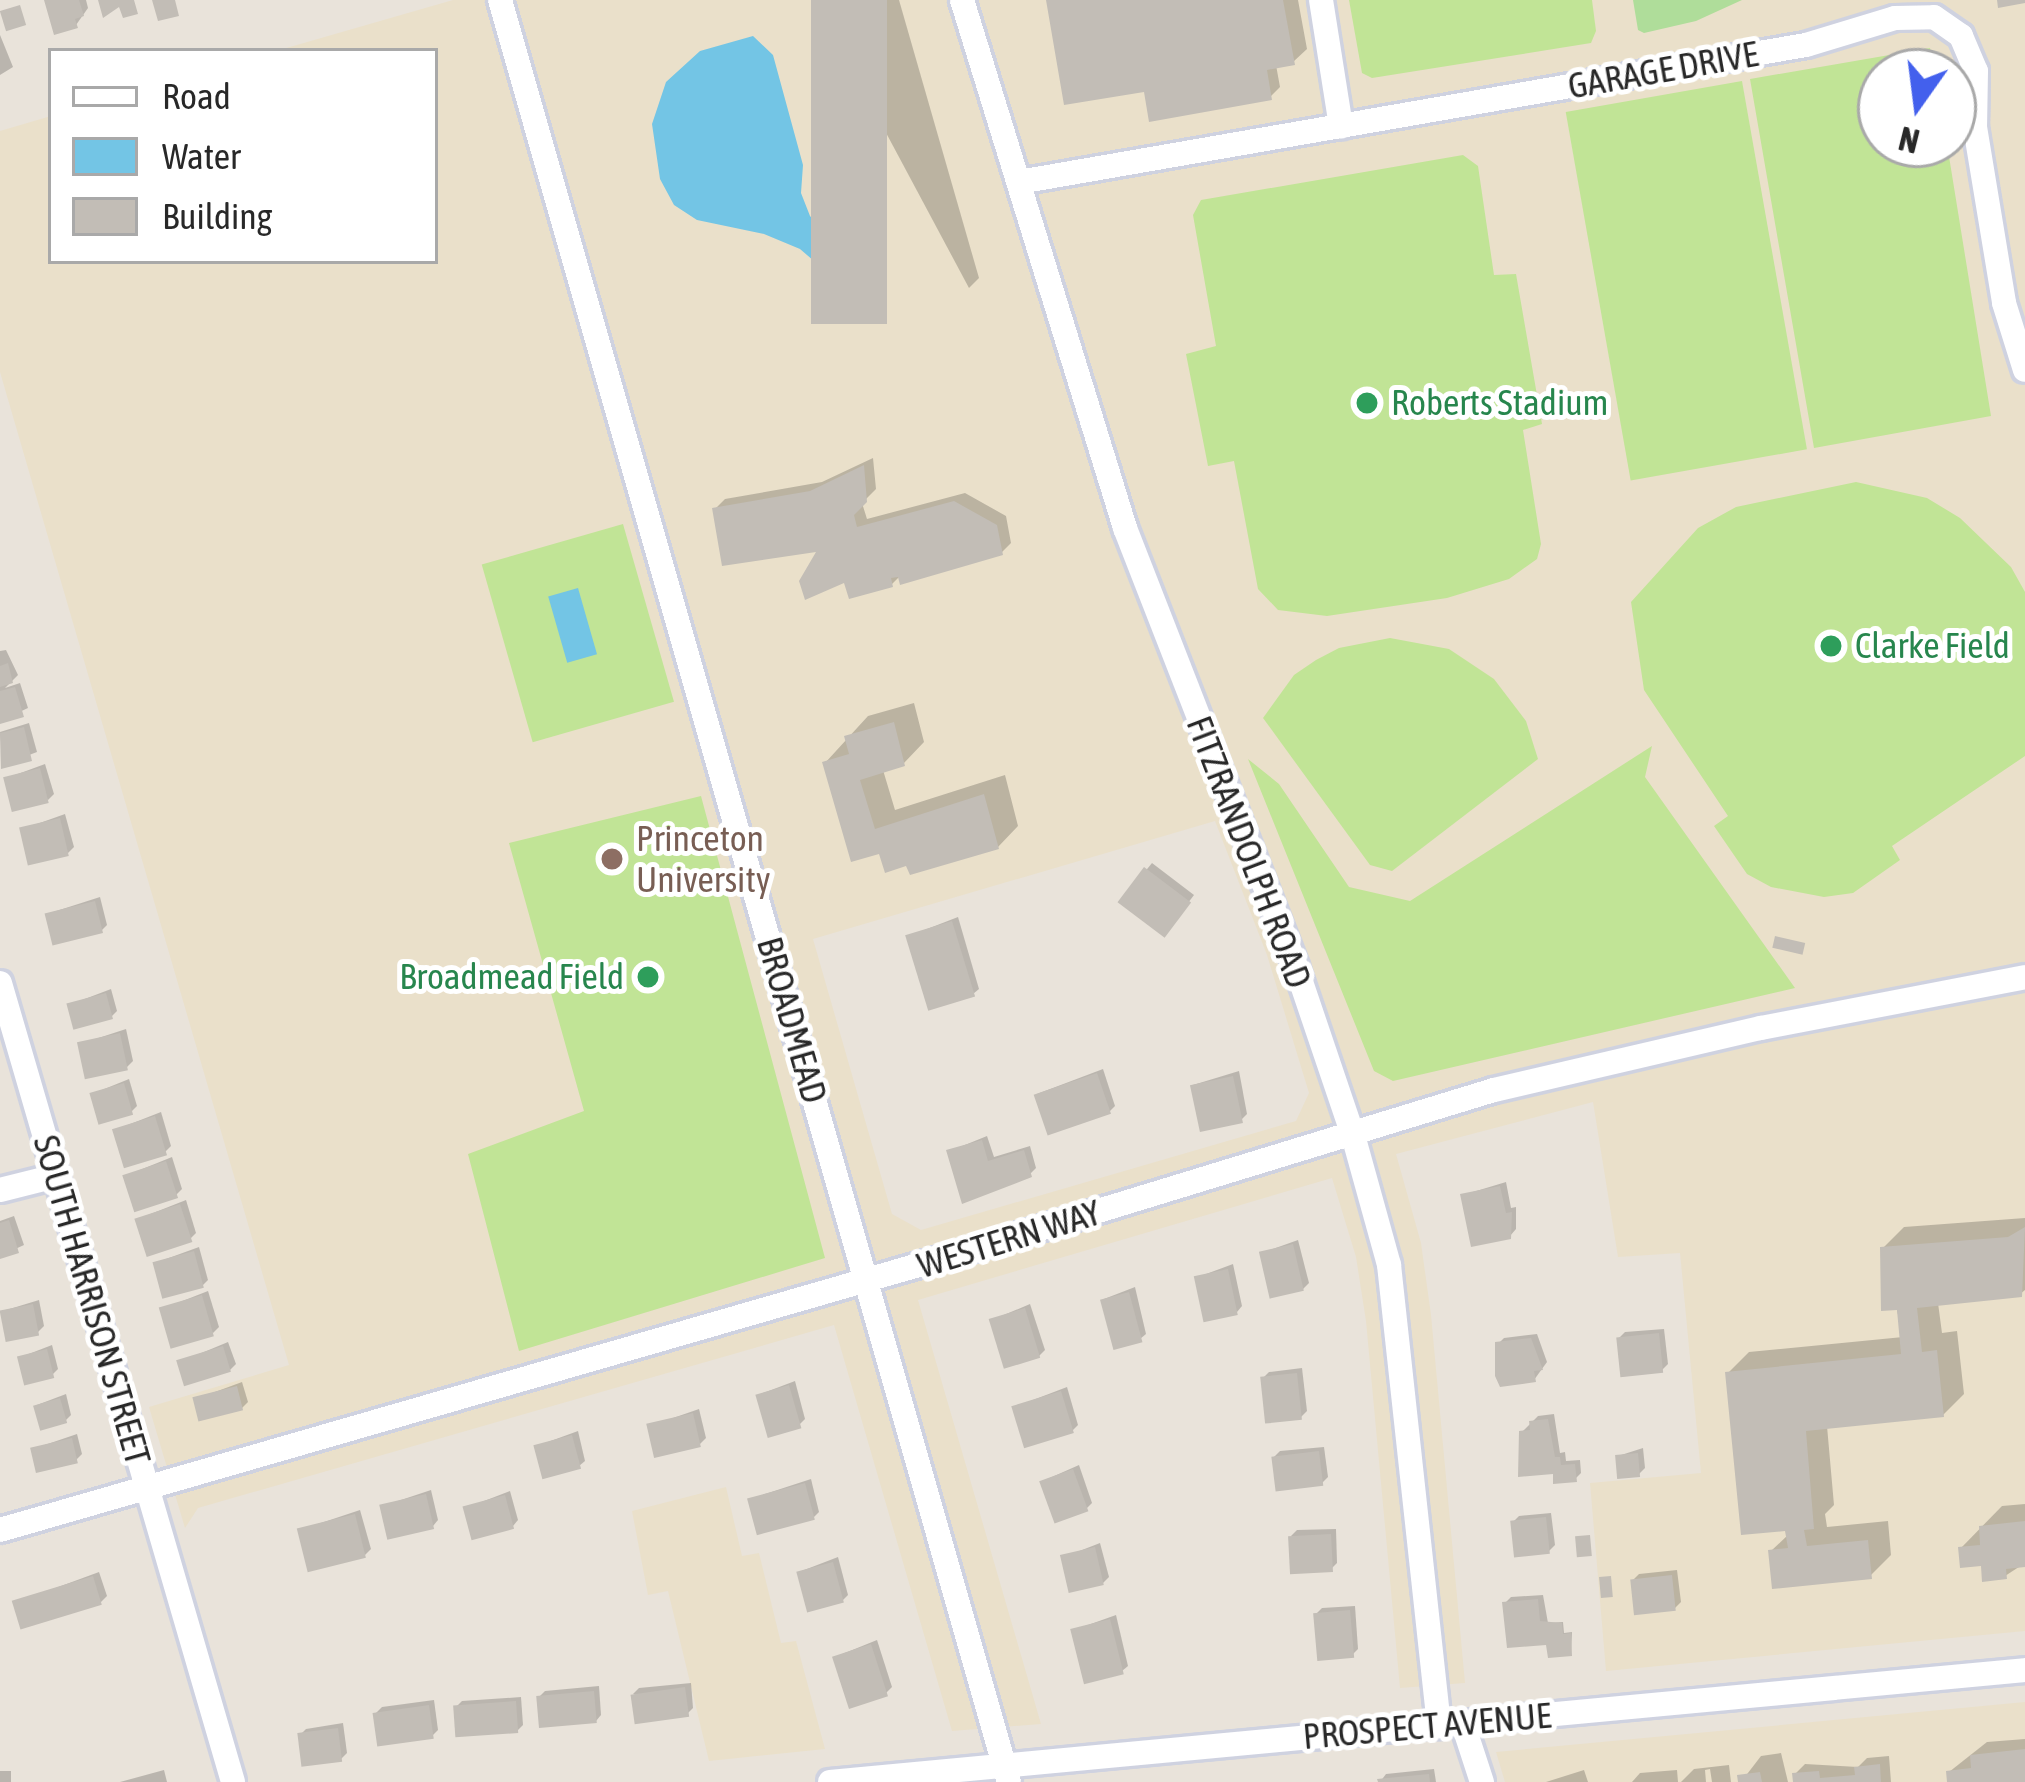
<!DOCTYPE html>
<html>
<head>
<meta charset="utf-8">
<style>
  body { margin:0 }
  #map { position:relative; width:2025px; height:1782px; overflow:hidden; background:#e9e3da; font-family:"Asap Condensed",sans-serif }
  div>[style] { position:absolute }
  .education>* { inset:0; background:#eae0ca }
  .green>* { inset:0; background:#afdd9a }
  .pitch>* { inset:0; background:#c1e496; transform-origin:0 0 }
  .water>* { inset:0; background:#73c5e5; transform-origin:0 0 }
  .shadow>* { inset:0; background:#0003; transform-origin:0 0 }
  .building>* { inset:0; background:#c2bdb6; transform-origin:0 0 }
  .roads { filter:drop-shadow(3px 0 #cfd2e0) drop-shadow(-3px 0 #cfd2e0) drop-shadow(0 3px #cfd2e0) drop-shadow(0 -3px #cfd2e0) }
  .minor>* { height:24px; margin:-12px; padding:0 12px; transform-origin:12px; border-radius:12px; background:#fff }
  .dots>* { width:33px; height:33px; translate:-50% -50%; box-sizing:border-box; border:6px solid #fff; border-radius:50% }
  span { translate:-50% -50%; white-space:nowrap; text-align:center; line-height:1.15; -webkit-text-stroke:10px #fff; paint-order:stroke }
  .street-label { font-size:36px; color:#282828 }
  .leisure-label { font-size:36px; color:#27864d }
  .left { translate:0 -50%; text-align:left }
  .right { translate:-100% -50%; text-align:right }
  .education-label { font-size:36px; color:#785e54 }
  .legend { position:absolute; left:48px; top:48px; width:390px; height:216px; box-sizing:border-box; background:#fff; border:3px solid #a9a9a9; margin:0; padding:15px 21px; list-style:none; font-size:36px; color:#282828 }
  .legend li { display:flex; align-items:center; gap:24px; height:60px }
  .legend b { width:60px; border:3px solid #a9a9a9 }
  .north { position:absolute; left:1857px; top:48px; width:120px; height:120px; box-sizing:border-box; background:#fff; border:3px solid #a9a9a9; border-radius:50%; rotate:194deg; font-size:33px; font-weight:700; line-height:48px; text-align:center; color:#282828 }
  .north::after { content:''; display:block; margin:auto; width:42px; height:54px; background:#4360ed; clip-path:polygon(50% 0,100% 100%,50% 72%,0 100%) }
</style>
</head>
<body>
<div id="map">
  <div class="education">
    <i style="clip-path:polygon(evenodd,453px 0,2025px 0,2025px 1631px,1606px 1671px,1590px 1483px,1701px 1473px,1680px 1253px,1618px 1257px,1593px 1102px,1396px 1154px,1421px 1243px,1431px 1315px,1465px 1683px,1400px 1688px,1366px 1321px,1356px 1257px,1332px 1178px,918px 1300px,1041px 1724px,952px 1731px,834px 1325px,198px 1508px,185px 1528px,149px 1407px,289px 1365px,0 372px,0 131px,51px 116px,51px 261px,435px 261px,435px 51px,276px 51px,453px 0,1881px 72px,1953px 72px,1953px 144px,1881px 144px,1881px 72px,453px 0,1215px 821px,1267px 955px,1309px 1093px,1296px 1121px,921px 1230px,892px 1214px,813px 939px,1215px 821px)"></i>
    <i style="clip-path:polygon(726px 1487px,742px 1556px,759px 1553px,781px 1643px,796px 1641px,825px 1749px,709px 1761px,668px 1591px,648px 1595px,632px 1511px)"></i>
    <i style="clip-path:polygon(2025px 1702px,2025px 1782px,1505px 1782px,1496px 1752px)"></i>
  </div>
  <div class="green">
    <i style="clip-path:polygon(1633px 0,1742px 0,1696px 21px,1644px 33px,1638px 30px)"></i>
  </div>
  <div class="pitch">
    <i style="clip-path:polygon(1349px 0,1592px 0,1596px 31px,1591px 43px,1372px 78px,1362px 73px)"></i>
    <i style="clip-path:polygon(1930px 48px,1934px 72px,1881px 72px,1881px 144px,1947px 144px,1991px 416px,1814px 448px,1750px 79px)"></i>
    <i style="left:1742px;top:81px;width:374px;height:179px;rotate:80deg"></i>
    <i style="clip-path:polygon(1463px 155px,1478px 166px,1494px 275px,1516px 274px,1542px 424px,1523px 430px,1541px 544px,1537px 559px,1509px 579px,1447px 598px,1327px 616px,1278px 610px,1258px 589px,1234px 461px,1208px 466px,1186px 354px,1216px 346px,1193px 215px,1201px 200px)"></i>
    <i style="clip-path:polygon(1856px 482px,1927px 498px,1960px 518px,2011px 567px,2025px 592px,2025px 756px,1892px 846px,1900px 860px,1853px 893px,1824px 897px,1771px 887px,1747px 874px,1714px 826px,1728px 816px,1644px 690px,1631px 602px,1698px 528px,1736px 507px)"></i>
    <i style="left:623px;top:524px;width:185px;height:147px;rotate:74deg"></i>
    <i style="clip-path:polygon(1390px 638px,1449px 649px,1494px 679px,1526px 721px,1538px 759px,1392px 871px,1370px 865px,1263px 718px,1294px 675px,1316px 660px,1339px 648px)"></i>
    <i style="clip-path:polygon(1652px 746px,1645px 777px,1795px 988px,1393px 1081px,1374px 1071px,1248px 759px,1279px 784px,1349px 887px,1410px 901px)"></i>
    <i style="clip-path:polygon(701px 796px,825px 1258px,519px 1351px,468px 1154px,584px 1111px,509px 843px)"></i>
  </div>
  <div class="water">
    <i style="clip-path:polygon(753px 36px,773px 55px,803px 165px,801px 193px,810px 216px,855px 268px,860px 280px,849px 291px,800px 249px,764px 234px,697px 220px,674px 205px,660px 179px,652px 124px,666px 82px,700px 51px)"></i>
    <i style="left:578px;top:588px;width:69px;height:31px;rotate:74deg"></i>
  </div>
  <div class="shadow">
    <i style="clip-path:polygon(47px 0,86px 0,88px 8px,76px 25px)"></i>
    <i style="clip-path:polygon(815px 0,899px 0,979px 278px,969px 288px)"></i>
    <i style="clip-path:polygon(1049px 0,1298px 0,1307px 49px,1293px 62px,1276px 65px,1280px 87px,1270px 97px,1146px 88px)"></i>
    <i style="clip-path:polygon(0 35px,13px 67px,0 75px)"></i>
    <i style="clip-path:polygon(873px 458px,876px 489px,862px 503px,867px 519px,965px 493px,1006px 516px,1011px 543px,1001px 553px,901px 575px,892px 584px,847px 578px,822px 548px,715px 509px,725px 499px,822px 482px)"></i>
    <i style="clip-path:polygon(6px 650px,18px 675px,5px 688px,20px 683px,28px 708px,0 721px,0 651px)"></i>
    <i style="clip-path:polygon(914px 703px,924px 742px,904px 763px,883px 770px,895px 810px,1005px 775px,1018px 826px,998px 847px,908px 863px,882px 851px,825px 763px,868px 716px)"></i>
    <i style="clip-path:polygon(29px 723px,37px 752px,3px 765px,0 732px)"></i>
    <i style="clip-path:polygon(45px 764px,54px 794px,48px 800px,7px 778px)"></i>
    <i style="clip-path:polygon(65px 814px,74px 847px,68px 853px,23px 829px)"></i>
    <i style="clip-path:polygon(1152px 863px,1194px 895px,1169px 928px,1121px 901px)"></i>
    <i style="clip-path:polygon(100px 897px,107px 925px,101px 931px,47px 914px)"></i>
    <i style="clip-path:polygon(958px 917px,979px 989px,973px 994px,909px 936px)"></i>
    <i style="clip-path:polygon(111px 989px,117px 1011px,111px 1017px,69px 1005px)"></i>
    <i style="clip-path:polygon(126px 1029px,133px 1061px,127px 1067px,80px 1044px)"></i>
    <i style="clip-path:polygon(1103px 1069px,1115px 1106px,1109px 1112px,1037px 1094px)"></i>
    <i style="clip-path:polygon(1239px 1071px,1247px 1114px,1241px 1120px,1193px 1085px)"></i>
    <i style="clip-path:polygon(129px 1079px,137px 1106px,131px 1112px,92px 1094px)"></i>
    <i style="clip-path:polygon(161px 1112px,171px 1146px,165px 1152px,115px 1130px)"></i>
    <i style="clip-path:polygon(987px 1136px,994px 1157px,1030px 1146px,1036px 1168px,1030px 1174px,950px 1151px)"></i>
    <i style="clip-path:polygon(172px 1157px,182px 1189px,176px 1195px,125px 1176px)"></i>
    <i style="clip-path:polygon(1506px 1182px,1511px 1208px,1516px 1207px,1516px 1229px,1510px 1236px,1463px 1195px)"></i>
    <i style="clip-path:polygon(186px 1200px,196px 1233px,190px 1239px,138px 1219px)"></i>
    <i style="clip-path:polygon(14px 1216px,24px 1245px,0 1256px,0 1221px)"></i>
    <i style="clip-path:polygon(2025px 1218px,2025px 1290px,2020px 1294px,1938px 1303px,1942px 1333px,1957px 1331px,1964px 1394px,1943px 1415px,1827px 1426px,1834px 1505px,1825px 1514px,1827px 1527px,1888px 1521px,1891px 1555px,1870px 1576px,1771px 1551px,1789px 1534px,1728px 1373px,1749px 1352px,1903px 1337px,1883px 1248px,1904px 1227px)"></i>
    <i style="clip-path:polygon(1298px 1240px,1309px 1283px,1303px 1289px,1262px 1253px)"></i>
    <i style="clip-path:polygon(199px 1247px,208px 1280px,202px 1286px,155px 1263px)"></i>
    <i style="clip-path:polygon(1233px 1264px,1242px 1306px,1237px 1312px,1198px 1277px)"></i>
    <i style="clip-path:polygon(1135px 1287px,1146px 1334px,1140px 1339px,1104px 1299px)"></i>
    <i style="clip-path:polygon(208px 1291px,219px 1327px,213px 1333px,162px 1309px)"></i>
    <i style="clip-path:polygon(39px 1300px,44px 1326px,38px 1332px,3px 1311px)"></i>
    <i style="clip-path:polygon(1030px 1304px,1045px 1350px,1039px 1356px,992px 1320px)"></i>
    <i style="clip-path:polygon(1664px 1329px,1668px 1364px,1662px 1370px,1619px 1338px,1625px 1332px)"></i>
    <i style="clip-path:polygon(1537px 1334px,1547px 1362px,1534px 1380px,1498px 1344px,1504px 1338px)"></i>
    <i style="clip-path:polygon(228px 1342px,236px 1364px,230px 1370px,180px 1362px)"></i>
    <i style="clip-path:polygon(52px 1345px,58px 1369px,52px 1375px,21px 1357px)"></i>
    <i style="clip-path:polygon(1302px 1368px,1307px 1411px,1301px 1417px,1263px 1378px,1269px 1372px)"></i>
    <i style="clip-path:polygon(795px 1381px,805px 1419px,799px 1425px,758px 1395px)"></i>
    <i style="clip-path:polygon(242px 1382px,248px 1402px,242px 1408px,196px 1399px)"></i>
    <i style="clip-path:polygon(1067px 1387px,1078px 1425px,1072px 1431px,1015px 1407px)"></i>
    <i style="clip-path:polygon(66px 1394px,71px 1415px,65px 1421px,37px 1405px)"></i>
    <i style="clip-path:polygon(699px 1409px,706px 1438px,700px 1444px,650px 1426px)"></i>
    <i style="clip-path:polygon(1554px 1414px,1560px 1453px,1565px 1452px,1566px 1461px,1580px 1460px,1581px 1473px,1575px 1479px,1555px 1471px,1522px 1432px,1538px 1416px)"></i>
    <i style="clip-path:polygon(578px 1431px,585px 1461px,579px 1466px,537px 1446px)"></i>
    <i style="clip-path:polygon(77px 1434px,82px 1454px,76px 1460px,33px 1449px)"></i>
    <i style="clip-path:polygon(1324px 1447px,1328px 1477px,1322px 1483px,1274px 1457px,1280px 1451px)"></i>
    <i style="clip-path:polygon(1643px 1448px,1645px 1468px,1639px 1474px,1618px 1456px)"></i>
    <i style="clip-path:polygon(1079px 1465px,1092px 1503px,1086px 1509px,1043px 1481px)"></i>
    <i style="clip-path:polygon(811px 1479px,819px 1512px,813px 1518px,750px 1499px)"></i>
    <i style="clip-path:polygon(431px 1490px,438px 1520px,433px 1526px,383px 1506px)"></i>
    <i style="clip-path:polygon(510px 1491px,518px 1520px,513px 1526px,466px 1508px)"></i>
    <i style="clip-path:polygon(2025px 1504px,2025px 1563px,2005px 1576px,1961px 1548px,2002px 1506px)"></i>
    <i style="clip-path:polygon(360px 1510px,371px 1549px,365px 1555px,300px 1530px)"></i>
    <i style="clip-path:polygon(1551px 1513px,1555px 1545px,1549px 1551px,1513px 1522px,1519px 1516px)"></i>
    <i style="clip-path:polygon(1336px 1529px,1337px 1563px,1331px 1569px,1291px 1536px,1297px 1530px)"></i>
    <i style="clip-path:polygon(1100px 1543px,1109px 1577px,1103px 1583px,1064px 1557px)"></i>
    <i style="clip-path:polygon(838px 1557px,848px 1595px,842px 1601px,799px 1572px)"></i>
    <i style="clip-path:polygon(1677px 1570px,1681px 1602px,1675px 1608px,1633px 1580px,1639px 1574px)"></i>
    <i style="clip-path:polygon(99px 1572px,107px 1596px,101px 1602px,15px 1603px)"></i>
    <i style="clip-path:polygon(1543px 1595px,1548px 1623px,1563px 1622px,1564px 1633px,1572px 1632px,1571px 1653px,1505px 1603px,1511px 1597px)"></i>
    <i style="clip-path:polygon(1355px 1606px,1358px 1649px,1352px 1655px,1316px 1614px,1322px 1608px)"></i>
    <i style="clip-path:polygon(1116px 1615px,1128px 1666px,1122px 1671px,1074px 1630px)"></i>
    <i style="clip-path:polygon(877px 1640px,892px 1687px,886px 1693px,835px 1657px)"></i>
    <i style="clip-path:polygon(691px 1683px,693px 1708px,687px 1714px,633px 1694px,639px 1688px)"></i>
    <i style="clip-path:polygon(599px 1686px,601px 1715px,596px 1721px,539px 1697px,545px 1691px)"></i>
    <i style="clip-path:polygon(521px 1697px,523px 1725px,517px 1731px,456px 1707px,462px 1701px)"></i>
    <i style="clip-path:polygon(434px 1700px,438px 1730px,432px 1736px,376px 1713px,382px 1707px)"></i>
    <i style="clip-path:polygon(343px 1723px,347px 1753px,341px 1759px,300px 1735px,306px 1729px)"></i>
    <i style="clip-path:polygon(2025px 1739px,2025px 1782px,1950px 1782px,1949px 1772px,1987px 1742px)"></i>
    <i style="clip-path:polygon(1781px 1753px,1788px 1782px,1741px 1782px,1761px 1756px)"></i>
    <i style="clip-path:polygon(1889px 1756px,1891px 1782px,1796px 1782px,1795px 1774px,1805px 1764px,1858px 1767px,1867px 1758px)"></i>
    <i style="clip-path:polygon(1729px 1765px,1731px 1782px,1712px 1782px,1710px 1769px,1705px 1770px,1706px 1782px,1681px 1782px,1694px 1769px)"></i>
    <i style="clip-path:polygon(1434px 1769px,1436px 1782px,1380px 1782px,1386px 1774px)"></i>
    <i style="clip-path:polygon(164px 1770px,167px 1782px,120px 1782px)"></i>
    <i style="clip-path:polygon(1584px 1770px,1588px 1782px,1546px 1782px)"></i>
    <i style="clip-path:polygon(1677px 1770px,1678px 1782px,1632px 1782px,1640px 1773px)"></i>
    <i style="left:0;top:1771px;width:11px;height:11px"></i>
  </div>
  <div class="building">
    <i style="clip-path:polygon(44px 0,79px 0,84px 16px,75px 19px,78px 28px,54px 35px)"></i>
    <i style="clip-path:polygon(98px 0,134px 0,138px 14px,123px 18px,119px 7px,103px 18px)"></i>
    <i style="clip-path:polygon(152px 0,175px 0,179px 16px,158px 21px)"></i>
    <i style="left:811px;top:0;width:76px;height:324px"></i>
    <i style="clip-path:polygon(1046px 0,1283px 0,1295px 65px,1267px 70px,1272px 100px,1149px 122px,1144px 92px,1064px 105px)"></i>
    <i style="clip-path:polygon(1997px 0,2025px 0,2025px 3px,1998px 8px)"></i>
    <i style="left:20px;top:5px;width:21px;height:21px;rotate:73deg"></i>
    <i style="clip-path:polygon(864px 465px,867px 502px,854px 515px,857px 527px,954px 501px,997px 525px,1003px 555px,900px 585px,898px 577px,891px 578px,893px 587px,849px 599px,844px 583px,805px 600px,799px 581px,816px 552px,722px 566px,712px 508px,810px 491px)"></i>
    <i style="clip-path:polygon(8px 663px,13px 683px,0 687px,0 666px)"></i>
    <i style="clip-path:polygon(15px 687px,24px 717px,0 724px,0 691px)"></i>
    <i style="clip-path:polygon(894px 722px,905px 766px,860px 780px,875px 829px,984px 794px,999px 849px,910px 875px,906px 866px,885px 873px,879px 854px,851px 862px,822px 762px,849px 754px,844px 736px)"></i>
    <i style="clip-path:polygon(24px 727px,32px 761px,1px 769px,0 733px)"></i>
    <i style="left:40px;top:768px;width:36px;height:38px;rotate:76deg"></i>
    <i style="left:60px;top:818px;width:39px;height:42px;rotate:77deg"></i>
    <i style="left:1144px;top:867px;width:59px;height:44px;rotate:37deg"></i>
    <i style="left:95px;top:901px;width:33px;height:52px;rotate:76deg"></i>
    <i style="left:952px;top:921px;width:79px;height:49px;rotate:73deg"></i>
    <i style="left:1775px;top:936px;width:31px;height:12px;rotate:13deg"></i>
    <i style="left:106px;top:993px;width:27px;height:41px;rotate:75deg"></i>
    <i style="left:120px;top:1033px;width:38px;height:44px;rotate:78deg"></i>
    <i style="left:1097px;top:1073px;width:43px;height:67px;rotate:71deg"></i>
    <i style="left:1233px;top:1076px;width:48px;height:44px;rotate:78deg"></i>
    <i style="left:124px;top:1083px;width:33px;height:36px;rotate:74deg"></i>
    <i style="left:155px;top:1116px;width:41px;height:45px;rotate:73deg"></i>
    <i style="clip-path:polygon(982px 1140px,988px 1161px,1024px 1150px,1032px 1177px,962px 1204px,946px 1150px)"></i>
    <i style="left:166px;top:1161px;width:39px;height:46px;rotate:72deg"></i>
    <i style="clip-path:polygon(1500px 1186px,1506px 1213px,1512px 1212px,1511px 1239px,1471px 1247px,1460px 1194px)"></i>
    <i style="left:180px;top:1204px;width:40px;height:48px;rotate:72deg"></i>
    <i style="clip-path:polygon(9px 1220px,19px 1253px,0 1259px,0 1223px)"></i>
    <i style="clip-path:polygon(2025px 1227px,2022px 1297px,1917px 1308px,1922px 1352px,1937px 1350px,1944px 1417px,1806px 1431px,1814px 1529px,1804px 1530px,1807px 1546px,1868px 1540px,1872px 1579px,1772px 1589px,1768px 1550px,1788px 1548px,1785px 1531px,1741px 1535px,1725px 1372px,1901px 1354px,1897px 1310px,1881px 1311px,1880px 1247px,2008px 1237px)"></i>
    <i style="left:1293px;top:1244px;width:48px;height:35px;rotate:77deg"></i>
    <i style="left:194px;top:1251px;width:38px;height:43px;rotate:75deg"></i>
    <i style="left:1228px;top:1269px;width:47px;height:35px;rotate:78deg"></i>
    <i style="left:1129px;top:1292px;width:52px;height:30px;rotate:75deg"></i>
    <i style="left:202px;top:1295px;width:43px;height:45px;rotate:74deg"></i>
    <i style="left:33px;top:1304px;width:32px;height:34px;rotate:79deg"></i>
    <i style="left:1025px;top:1308px;width:52px;height:38px;rotate:73deg"></i>
    <i style="left:1659px;top:1333px;width:40px;height:43px;rotate:84deg"></i>
    <i style="clip-path:polygon(1531px 1338px,1543px 1370px,1534px 1371px,1536px 1382px,1500px 1387px,1495px 1376px,1495px 1342px)"></i>
    <i style="left:223px;top:1346px;width:27px;height:49px;rotate:73deg"></i>
    <i style="left:47px;top:1349px;width:30px;height:31px;rotate:76deg"></i>
    <i style="left:1297px;top:1373px;width:47px;height:37px;rotate:84deg"></i>
    <i style="left:789px;top:1385px;width:45px;height:35px;rotate:74deg"></i>
    <i style="left:237px;top:1386px;width:25px;height:46px;rotate:76deg"></i>
    <i style="left:1061px;top:1391px;width:44px;height:52px;rotate:73deg"></i>
    <i style="left:60px;top:1398px;width:26px;height:28px;rotate:74deg"></i>
    <i style="left:693px;top:1413px;width:35px;height:48px;rotate:77deg"></i>
    <i style="clip-path:polygon(1548px 1419px,1555px 1457px,1560px 1457px,1561px 1465px,1575px 1464px,1577px 1482px,1553px 1484px,1553px 1474px,1518px 1477px,1519px 1431px,1530px 1430px,1529px 1421px)"></i>
    <i style="left:572px;top:1435px;width:35px;height:40px;rotate:75deg"></i>
    <i style="left:72px;top:1438px;width:26px;height:43px;rotate:77deg"></i>
    <i style="left:1319px;top:1451px;width:35px;height:48px;rotate:83deg"></i>
    <i style="left:1638px;top:1453px;width:24px;height:23px;rotate:85deg"></i>
    <i style="left:1073px;top:1469px;width:45px;height:36px;rotate:70deg"></i>
    <i style="left:805px;top:1483px;width:38px;height:60px;rotate:75deg"></i>
    <i style="left:426px;top:1494px;width:36px;height:48px;rotate:77deg"></i>
    <i style="left:505px;top:1495px;width:35px;height:44px;rotate:75deg"></i>
    <i style="left:355px;top:1514px;width:45px;height:60px;rotate:76deg"></i>
    <i style="left:1546px;top:1517px;width:37px;height:36px;rotate:84deg"></i>
    <i style="clip-path:polygon(2025px 1521px,2025px 1567px,2006px 1569px,2007px 1579px,1982px 1582px,1981px 1566px,1960px 1568px,1958px 1547px,1980px 1545px,1979px 1526px)"></i>
    <i style="left:1331px;top:1534px;width:38px;height:43px;rotate:87deg"></i>
    <i style="left:1590px;top:1535px;width:21px;height:15px;rotate:85deg"></i>
    <i style="left:1095px;top:1547px;width:39px;height:36px;rotate:77deg"></i>
    <i style="left:833px;top:1562px;width:42px;height:38px;rotate:75deg"></i>
    <i style="left:1672px;top:1575px;width:36px;height:42px;rotate:84deg"></i>
    <i style="left:93px;top:1576px;width:30px;height:85px;rotate:73deg"></i>
    <i style="left:1611px;top:1576px;width:21px;height:12px;rotate:85deg"></i>
    <i style="clip-path:polygon(1538px 1599px,1540px 1621px,1562px 1623px,1563px 1634px,1571px 1633px,1572px 1656px,1548px 1658px,1546px 1645px,1507px 1648px,1502px 1602px)"></i>
    <i style="left:1350px;top:1610px;width:48px;height:37px;rotate:85deg"></i>
    <i style="left:1110px;top:1619px;width:57px;height:41px;rotate:76deg"></i>
    <i style="left:871px;top:1644px;width:55px;height:41px;rotate:72deg"></i>
    <i style="left:685px;top:1687px;width:30px;height:55px;rotate:82deg"></i>
    <i style="left:594px;top:1691px;width:32px;height:58px;rotate:85deg"></i>
    <i style="left:516px;top:1701px;width:32px;height:63px;rotate:86deg"></i>
    <i style="left:429px;top:1705px;width:34px;height:57px;rotate:82deg"></i>
    <i style="left:338px;top:1728px;width:34px;height:41px;rotate:83deg"></i>
    <i style="clip-path:polygon(2025px 1749px,2025px 1782px,1947px 1782px,1946px 1771px,1971px 1768px,1970px 1755px)"></i>
    <i style="clip-path:polygon(1880px 1764px,1881px 1782px,1793px 1782px,1792px 1773px,1819px 1771px,1820px 1778px,1855px 1775px,1854px 1767px)"></i>
    <i style="clip-path:polygon(1760px 1772px,1762px 1782px,1738px 1782px,1737px 1775px)"></i>
    <i style="clip-path:polygon(1429px 1774px,1430px 1782px,1378px 1782px,1377px 1779px)"></i>
  </div>
  <div class="roads">
    <div class="minor">
      <i style="left:500px;top:0;width:1853px;rotate:74.06deg"></i>
      <i style="left:962px;top:0;width:553px;rotate:72.84deg"></i>
      <i style="left:1125px;top:528px;width:471px;rotate:68.7deg"></i>
      <i style="left:1296px;top:967px;width:177px;rotate:71.3deg"></i>
      <i style="left:1353px;top:1135px;width:135px;rotate:74.5deg"></i>
      <i style="left:1389px;top:1265px;width:464px;rotate:83.8deg"></i>
      <i style="left:1321px;top:0;width:128px;rotate:81deg"></i>
      <i style="left:1019px;top:182px;width:799px;rotate:-9.88deg"></i>
      <i style="left:1806px;top:45px;width:93px;rotate:-16.9deg"></i>
      <i style="left:1895px;top:18px;width:39px;rotate:-1deg"></i>
      <i style="left:1934px;top:17px;width:33px;rotate:35deg"></i>
      <i style="left:1961px;top:36px;width:38px;rotate:67deg"></i>
      <i style="left:1976px;top:71px;width:56px;rotate:91deg"></i>
      <i style="left:1975px;top:127px;width:178px;rotate:80.6deg"></i>
      <i style="left:2004px;top:303px;width:70px;rotate:72.6deg"></i>
      <i style="left:0;top:983px;width:832px;rotate:73.74deg"></i>
      <i style="left:0;top:1190px;width:58px;rotate:-14deg"></i>
      <i style="left:0;top:1530px;width:1003px;rotate:-16.09deg"></i>
      <i style="left:964px;top:1252px;width:554px;rotate:-17deg"></i>
      <i style="left:1494px;top:1090px;width:274px;rotate:-13.1deg"></i>
      <i style="left:1761px;top:1028px;width:269px;rotate:-10.9deg"></i>
      <i style="left:1463px;top:1724px;width:61px;rotate:71.9deg"></i>
      <i style="left:830px;top:1782px;width:1200px;rotate:-5.35deg"></i>
    </div>
  </div>
  <div class="dots">
    <i style="left:1367px;top:403px;background:#2e9e5b"></i>
    <i style="left:1831px;top:646px;background:#2e9e5b"></i>
    <i style="left:612px;top:859px;background:#8d6e63"></i>
    <i style="left:648px;top:977px;background:#2e9e5b"></i>
  </div>
  <div class="street-label">
    <span style="left:1663px;top:70px;rotate:-10deg">GARAGE DRIVE</span>
    <span style="left:1249px;top:852px;rotate:69deg">FITZRANDOLPH ROAD</span>
    <span style="left:792px;top:1020px;rotate:74deg">BROADMEAD</span>
    <span style="left:1009px;top:1239px;rotate:-17deg">WESTERN WAY</span>
    <span style="left:92px;top:1300px;rotate:74deg">SOUTH HARRISON STREET</span>
    <span style="left:1427px;top:1726px;rotate:-5deg">PROSPECT AVENUE</span>
  </div>
  <div class="leisure-label">
    <span class="left" style="left:1391px;top:403px">Roberts Stadium</span>
    <span class="left" style="left:1855px;top:646px">Clarke Field</span>
    <span class="right" style="left:624px;top:977px">Broadmead Field</span>
  </div>
  <div class="education-label">
    <span class="left" style="left:636px;top:859px">Princeton<br>University</span>
  </div>
  <ul class="legend">
  <li><b style="height:15px;background:#fff"></b>Road</li>
  <li><b style="height:33px;background:#73c5e5"></b>Water</li>
  <li><b style="height:33px;background:#c2bdb6"></b>Building</li>
  </ul>
  <div class="north">N</div>
</div>
</body>
</html>
